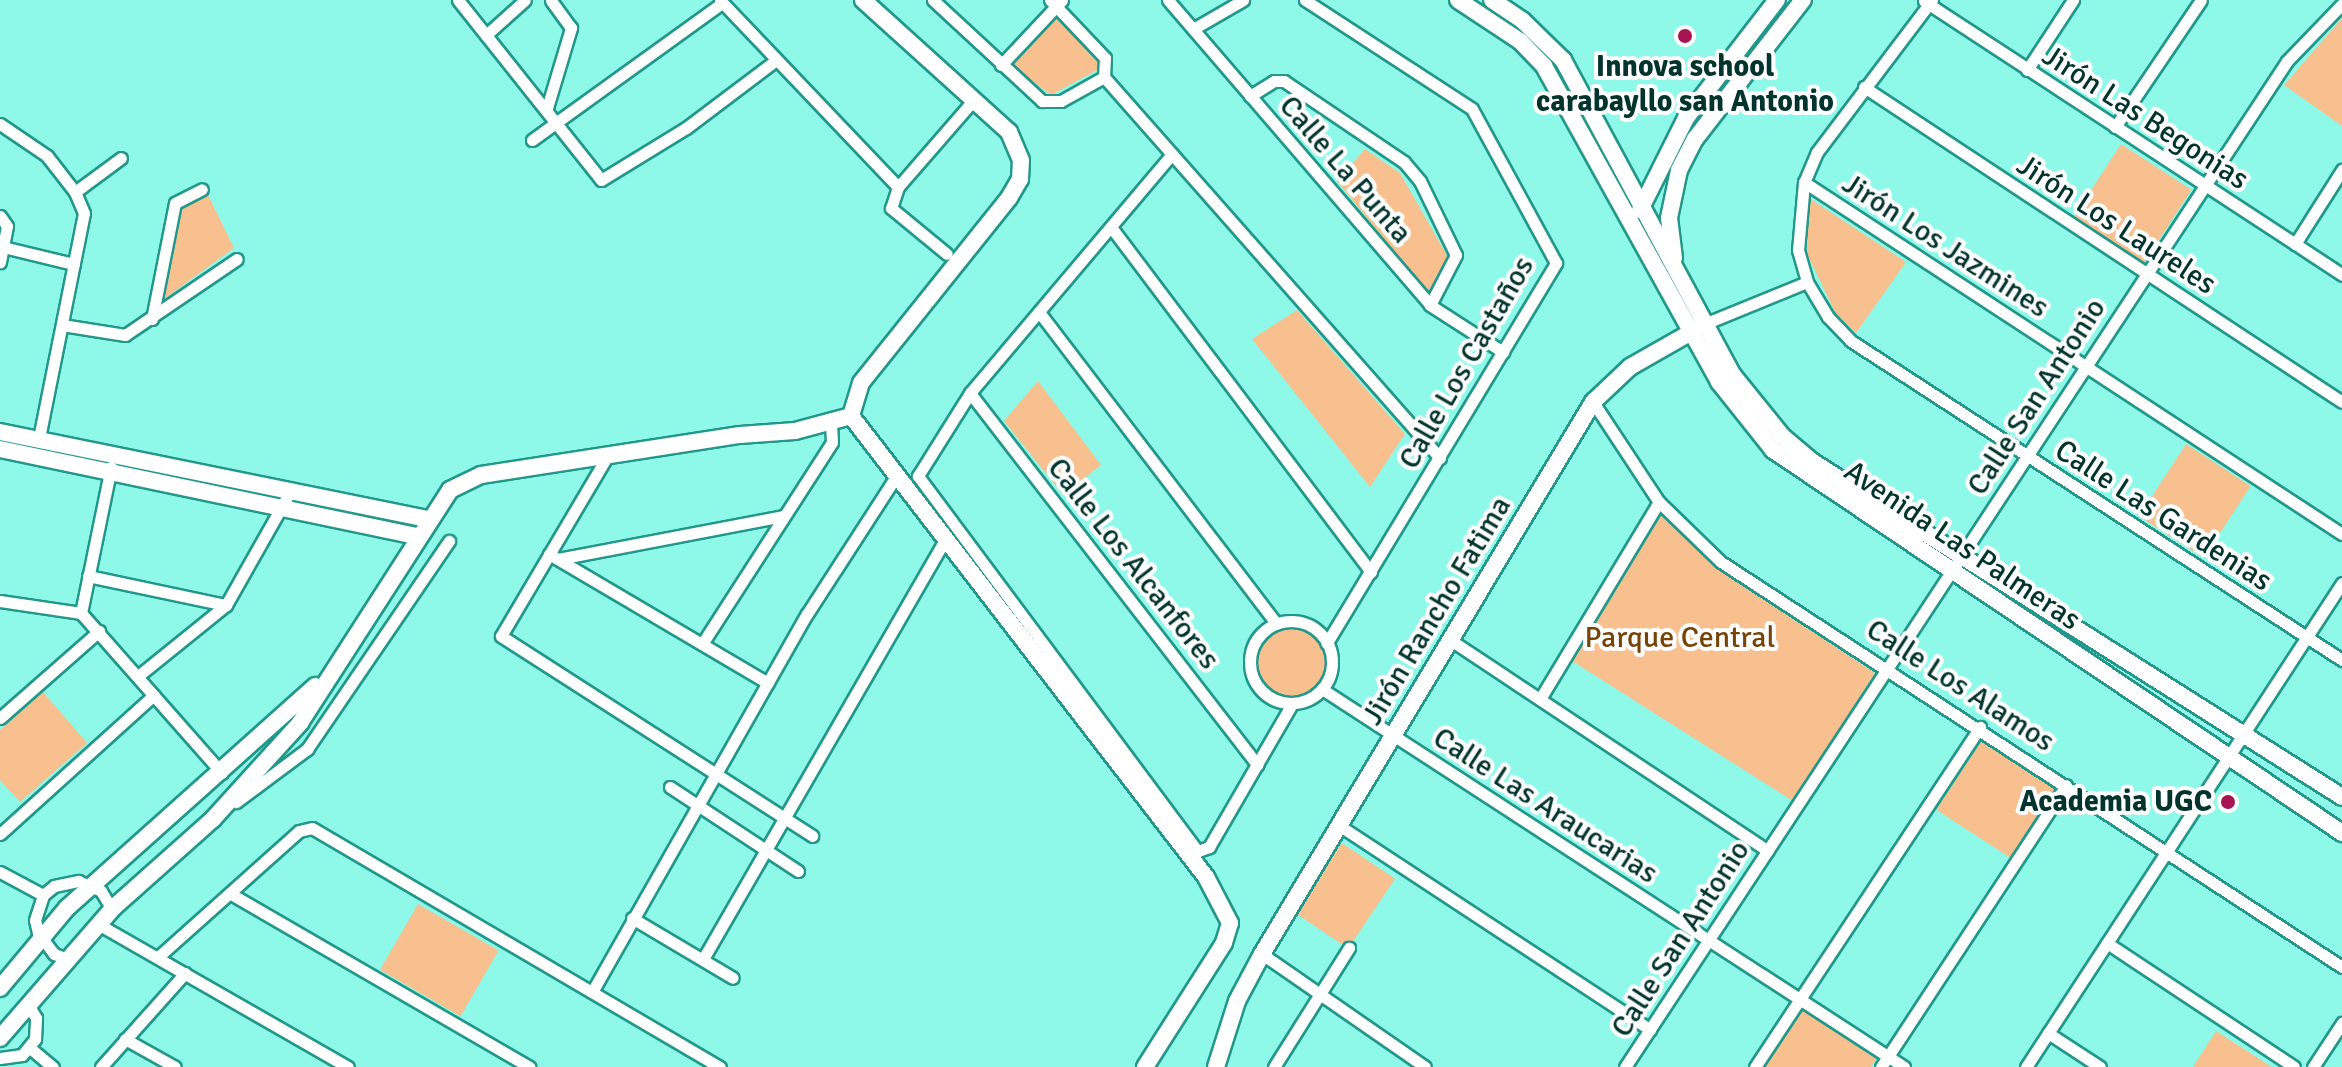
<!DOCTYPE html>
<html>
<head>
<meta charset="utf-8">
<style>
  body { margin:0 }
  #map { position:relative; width:2342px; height:1067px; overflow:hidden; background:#8ff9e9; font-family:Signika,sans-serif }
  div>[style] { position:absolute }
  .green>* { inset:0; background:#f7c08e; transform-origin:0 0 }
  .round { border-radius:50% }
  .roads { filter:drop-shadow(2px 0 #21988a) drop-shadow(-2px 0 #21988a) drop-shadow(0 2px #21988a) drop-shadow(0 -2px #21988a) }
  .street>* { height:11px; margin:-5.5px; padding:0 5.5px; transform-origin:5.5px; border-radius:5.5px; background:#fff }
  .street>.ring { margin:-5.5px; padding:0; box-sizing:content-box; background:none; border:11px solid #fff; border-radius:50% }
  .secondary>* { height:16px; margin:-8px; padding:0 8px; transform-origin:8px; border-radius:8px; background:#fff }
  .dots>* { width:22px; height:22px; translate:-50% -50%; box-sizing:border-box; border:4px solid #fff; border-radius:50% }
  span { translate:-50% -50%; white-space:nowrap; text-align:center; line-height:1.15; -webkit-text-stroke:8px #fff; paint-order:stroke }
  .poi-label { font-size:30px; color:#02342e; font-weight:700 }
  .right { translate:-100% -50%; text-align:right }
  .street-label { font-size:30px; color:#02342e }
  .park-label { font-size:30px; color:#774405 }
</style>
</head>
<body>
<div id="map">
  <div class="green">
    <i style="clip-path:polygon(1056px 15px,1099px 60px,1099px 69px,1051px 95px,1007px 62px)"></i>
    <i style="clip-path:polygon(2342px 18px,2342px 126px,2284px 85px)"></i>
    <i style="left:2121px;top:144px;width:84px;height:89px;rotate:33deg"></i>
    <i style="clip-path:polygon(1365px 149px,1400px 173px,1449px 259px,1429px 294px,1337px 181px)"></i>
    <i style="clip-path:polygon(208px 195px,234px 248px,164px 299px,183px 204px)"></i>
    <i style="clip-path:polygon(1809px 198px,1906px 262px,1856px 333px,1836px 314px,1807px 254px)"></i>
    <i style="clip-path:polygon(1297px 310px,1405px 434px,1370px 487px,1252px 339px)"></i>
    <i style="clip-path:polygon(1038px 381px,1101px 465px,1063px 495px,1004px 421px)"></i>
    <i style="left:2186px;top:444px;width:77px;height:86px;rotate:33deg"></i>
    <i style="clip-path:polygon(1661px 515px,1723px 573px,1875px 673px,1793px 801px,1572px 661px)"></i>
    <i class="round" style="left:1256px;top:627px;width:70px;height:70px"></i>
    <i style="clip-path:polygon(43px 692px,87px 743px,20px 802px,0 780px,0 730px)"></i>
    <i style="left:1981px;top:741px;width:90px;height:82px;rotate:33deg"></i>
    <i style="left:1342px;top:843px;width:64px;height:84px;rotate:34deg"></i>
    <i style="left:418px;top:904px;width:93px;height:76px;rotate:30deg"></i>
    <i style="clip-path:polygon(1801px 1008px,1877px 1057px,1871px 1067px,1763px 1067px)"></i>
    <i style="clip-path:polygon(2216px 1031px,2272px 1067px,2193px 1067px)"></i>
  </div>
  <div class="roads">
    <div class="street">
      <i style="left:458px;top:0;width:230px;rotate:51.5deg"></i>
      <i style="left:601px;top:180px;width:100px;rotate:-31.5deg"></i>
      <i style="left:686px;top:128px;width:111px;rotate:-37deg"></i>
      <i style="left:720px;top:0;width:258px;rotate:46.4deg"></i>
      <i style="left:898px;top:187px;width:22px;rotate:108deg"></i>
      <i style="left:891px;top:208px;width:72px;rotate:39.4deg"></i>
      <i style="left:933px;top:0;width:149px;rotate:42.8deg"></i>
      <i style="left:1042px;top:101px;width:19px"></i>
      <i style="left:1061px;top:101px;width:49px;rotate:-29.2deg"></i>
      <i style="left:1050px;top:0;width:80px;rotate:46.5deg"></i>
      <i style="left:1105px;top:58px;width:19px;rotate:93deg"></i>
      <i style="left:1168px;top:0;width:402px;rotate:49.3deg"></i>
      <i style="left:1430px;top:305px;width:87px;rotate:32.8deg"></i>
      <i style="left:1305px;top:0;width:199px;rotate:33.1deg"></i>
      <i style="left:1472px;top:109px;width:175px;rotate:61.4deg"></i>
      <i style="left:1556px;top:263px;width:444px;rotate:121.1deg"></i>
      <i style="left:1932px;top:0;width:191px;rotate:127.1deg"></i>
      <i style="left:1817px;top:152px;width:33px;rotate:113deg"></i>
      <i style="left:1804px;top:182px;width:68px;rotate:95deg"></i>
      <i style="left:1798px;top:250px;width:33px;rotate:74deg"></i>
      <i style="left:1807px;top:282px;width:41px;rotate:59deg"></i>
      <i style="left:1828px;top:317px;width:33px;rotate:46deg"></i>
      <i style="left:1851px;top:341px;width:586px;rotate:33.01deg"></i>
      <i style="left:1924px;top:1px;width:500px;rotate:33.2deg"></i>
      <i style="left:1193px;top:29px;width:58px;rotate:-30.1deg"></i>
      <i style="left:486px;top:35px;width:52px;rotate:-41.9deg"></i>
      <i style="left:1001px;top:65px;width:89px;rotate:-46.8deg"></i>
      <i style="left:2027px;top:70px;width:84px;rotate:-56.7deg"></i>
      <i style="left:1104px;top:77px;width:508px;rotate:48.59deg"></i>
      <i style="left:1864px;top:87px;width:572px;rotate:33.38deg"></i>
      <i style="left:1250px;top:96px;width:28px;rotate:-32deg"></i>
      <i style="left:1274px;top:81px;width:10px"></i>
      <i style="left:1284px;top:81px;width:145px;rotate:34deg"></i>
      <i style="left:1404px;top:162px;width:25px;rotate:50deg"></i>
      <i style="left:1420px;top:181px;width:82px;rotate:64.1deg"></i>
      <i style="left:1456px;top:255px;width:56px;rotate:117.5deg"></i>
      <i style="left:547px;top:108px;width:84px;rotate:-73.3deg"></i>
      <i style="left:571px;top:28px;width:34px;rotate:-126deg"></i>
      <i style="left:0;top:124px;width:57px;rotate:34.2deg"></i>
      <i style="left:47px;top:156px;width:46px;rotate:52.1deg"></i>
      <i style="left:75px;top:192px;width:23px;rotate:67deg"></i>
      <i style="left:84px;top:213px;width:230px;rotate:101.3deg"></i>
      <i style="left:2115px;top:127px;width:153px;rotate:-55.9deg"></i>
      <i style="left:532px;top:140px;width:234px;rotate:-35.8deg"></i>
      <i style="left:1172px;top:154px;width:313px;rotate:130.2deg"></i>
      <i style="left:970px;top:393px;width:98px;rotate:122.1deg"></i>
      <i style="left:918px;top:476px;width:468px;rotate:53.3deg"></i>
      <i style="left:1198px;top:851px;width:12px;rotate:-20deg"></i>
      <i style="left:1209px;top:847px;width:165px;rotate:-59.9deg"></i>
      <i style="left:1804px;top:182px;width:643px;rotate:33.2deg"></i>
      <i style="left:898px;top:187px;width:113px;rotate:-49deg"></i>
      <i style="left:75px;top:192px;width:57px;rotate:-36.5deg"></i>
      <i style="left:0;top:216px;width:12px;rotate:55deg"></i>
      <i style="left:7px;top:226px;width:37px;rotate:101deg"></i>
      <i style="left:1111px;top:227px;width:432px;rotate:53deg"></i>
      <i style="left:2295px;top:244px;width:88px;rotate:-57.6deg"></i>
      <i style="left:3px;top:247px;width:73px;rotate:13.5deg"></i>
      <i style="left:1039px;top:312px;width:392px;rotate:52.7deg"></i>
      <i style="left:152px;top:319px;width:118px;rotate:-78.8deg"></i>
      <i style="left:175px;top:203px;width:30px;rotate:-27deg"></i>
      <i style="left:1704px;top:324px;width:111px;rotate:-22.2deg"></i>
      <i style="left:62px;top:325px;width:64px;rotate:9deg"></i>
      <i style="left:125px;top:335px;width:135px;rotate:-34.2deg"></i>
      <i style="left:970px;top:393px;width:470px;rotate:52.3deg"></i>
      <i style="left:1593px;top:402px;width:120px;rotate:56.6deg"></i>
      <i style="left:1659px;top:502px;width:86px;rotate:44.1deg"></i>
      <i style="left:1721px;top:562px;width:741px;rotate:33.11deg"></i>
      <i style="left:608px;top:455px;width:210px;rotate:120.6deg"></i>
      <i style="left:501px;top:636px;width:370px;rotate:32.7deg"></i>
      <i style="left:549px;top:554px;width:254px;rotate:30.5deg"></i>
      <i style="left:558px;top:559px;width:230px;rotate:-10.8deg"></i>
      <i style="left:88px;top:576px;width:141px;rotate:11.9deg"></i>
      <i style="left:0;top:601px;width:82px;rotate:8.4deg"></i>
      <i style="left:81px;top:613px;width:213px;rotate:48.6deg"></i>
      <i style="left:81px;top:613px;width:149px;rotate:-78.4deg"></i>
      <i class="ring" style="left:1250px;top:621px;width:71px;height:71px"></i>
      <i style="left:1452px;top:641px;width:379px;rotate:33.6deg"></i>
      <i style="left:702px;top:644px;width:240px;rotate:-57.2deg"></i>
      <i style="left:832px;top:442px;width:19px;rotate:-93deg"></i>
      <i style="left:138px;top:676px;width:113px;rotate:-38.9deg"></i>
      <i style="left:226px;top:605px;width:130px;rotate:-60.5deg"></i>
      <i style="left:1322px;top:689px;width:694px;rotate:33deg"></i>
      <i style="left:1540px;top:699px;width:230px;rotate:-58.9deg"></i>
      <i style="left:0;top:718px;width:132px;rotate:-41.3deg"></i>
      <i style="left:670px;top:787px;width:153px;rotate:33.3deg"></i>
      <i style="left:236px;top:802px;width:89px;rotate:-36.7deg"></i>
      <i style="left:307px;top:749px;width:252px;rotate:-55.7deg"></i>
      <i style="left:1340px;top:826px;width:371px;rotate:33.3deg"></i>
      <i style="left:0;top:834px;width:207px;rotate:-42.1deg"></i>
      <i style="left:0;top:872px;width:49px;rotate:28.1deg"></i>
      <i style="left:231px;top:894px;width:345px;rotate:30.1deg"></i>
      <i style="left:632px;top:918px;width:117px;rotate:30.7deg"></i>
      <i style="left:98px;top:924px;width:288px;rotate:29.8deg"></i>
      <i style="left:2107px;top:943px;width:224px;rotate:33.5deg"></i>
      <i style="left:1262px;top:954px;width:198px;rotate:34.7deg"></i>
      <i style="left:158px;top:957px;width:189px;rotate:-41.8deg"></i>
      <i style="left:299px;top:831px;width:13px;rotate:-13deg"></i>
      <i style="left:312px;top:828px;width:473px;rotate:30.4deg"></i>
      <i style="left:67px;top:959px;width:14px;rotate:-159deg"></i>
      <i style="left:54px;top:954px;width:26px;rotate:-127deg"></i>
      <i style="left:38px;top:933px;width:13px;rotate:-103deg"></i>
      <i style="left:35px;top:920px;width:26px;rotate:-72deg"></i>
      <i style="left:43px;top:895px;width:14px;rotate:-39deg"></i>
      <i style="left:54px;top:886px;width:25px;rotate:-12deg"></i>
      <i style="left:78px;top:881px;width:25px;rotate:23deg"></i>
      <i style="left:101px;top:891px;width:21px;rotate:59deg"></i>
      <i style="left:703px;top:959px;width:482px;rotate:-60deg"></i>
      <i style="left:592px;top:992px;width:435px;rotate:-60.4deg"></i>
      <i style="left:807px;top:614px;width:162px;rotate:-57.1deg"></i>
      <i style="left:2048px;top:1033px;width:62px;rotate:33.2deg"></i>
      <i style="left:125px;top:1039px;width:57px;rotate:29.2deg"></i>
      <i style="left:30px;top:1048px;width:30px;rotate:40deg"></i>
      <i style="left:0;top:1058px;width:22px;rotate:-8deg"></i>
      <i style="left:22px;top:1055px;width:21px;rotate:-51deg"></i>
      <i style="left:35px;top:1039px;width:21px;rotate:-87deg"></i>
      <i style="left:36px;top:1018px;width:16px;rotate:-120deg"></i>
      <i style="left:101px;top:1067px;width:126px;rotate:-48.2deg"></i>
      <i style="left:1274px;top:1067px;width:141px;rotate:-57.8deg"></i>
      <i style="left:1625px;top:1067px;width:1204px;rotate:-56.65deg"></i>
      <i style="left:2287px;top:61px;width:79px;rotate:-46deg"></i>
      <i style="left:1755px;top:1067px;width:408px;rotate:-56.5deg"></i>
      <i style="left:1881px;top:1067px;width:337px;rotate:-56.7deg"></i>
      <i style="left:2026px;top:1067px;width:578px;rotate:-56.86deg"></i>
      <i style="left:2313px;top:1067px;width:53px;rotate:-56.6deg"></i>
    </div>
    <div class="secondary">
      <i style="left:863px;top:0;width:197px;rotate:42.1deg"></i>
      <i style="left:1009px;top:132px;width:30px;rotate:67deg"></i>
      <i style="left:1021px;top:160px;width:19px;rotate:93deg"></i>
      <i style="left:1020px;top:179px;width:22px;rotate:120deg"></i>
      <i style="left:1009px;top:198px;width:237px;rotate:128.7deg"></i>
      <i style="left:861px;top:383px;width:34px;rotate:107deg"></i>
      <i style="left:851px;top:416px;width:582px;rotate:52.4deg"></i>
      <i style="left:1206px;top:877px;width:52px;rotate:62.4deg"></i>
      <i style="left:1230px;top:923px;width:21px;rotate:107deg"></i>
      <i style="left:1224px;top:943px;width:147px;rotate:122.5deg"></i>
      <i style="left:1458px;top:0;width:74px;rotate:33.5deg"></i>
      <i style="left:1520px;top:41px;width:35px;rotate:46deg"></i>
      <i style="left:1544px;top:66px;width:361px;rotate:61deg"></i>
      <i style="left:1719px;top:382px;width:87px;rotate:51.5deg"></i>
      <i style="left:1773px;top:450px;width:686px;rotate:33.94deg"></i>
      <i style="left:1492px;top:0;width:37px;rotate:34deg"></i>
      <i style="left:1523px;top:21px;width:56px;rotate:44.3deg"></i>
      <i style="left:1563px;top:60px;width:357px;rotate:61.7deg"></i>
      <i style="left:1732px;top:374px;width:81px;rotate:51deg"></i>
      <i style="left:1783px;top:437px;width:39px;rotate:40deg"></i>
      <i style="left:1813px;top:462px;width:626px;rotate:32.34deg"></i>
      <i style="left:1640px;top:210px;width:103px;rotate:-63.4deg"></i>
      <i style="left:1686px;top:118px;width:149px;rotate:-52.4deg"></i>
      <i style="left:1674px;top:258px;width:40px;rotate:-97.1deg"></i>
      <i style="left:1669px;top:218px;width:49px;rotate:-78.2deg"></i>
      <i style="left:1679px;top:170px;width:35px;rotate:-63deg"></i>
      <i style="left:1695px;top:139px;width:176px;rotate:-52.2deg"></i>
      <i style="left:0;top:432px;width:438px;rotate:11.5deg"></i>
      <i style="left:0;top:449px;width:427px;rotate:11.8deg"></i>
      <i style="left:0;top:988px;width:104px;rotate:-50.1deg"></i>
      <i style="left:67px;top:908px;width:333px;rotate:-41.8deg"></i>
      <i style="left:0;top:1038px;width:171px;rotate:-49deg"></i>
      <i style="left:112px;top:909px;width:135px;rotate:-41.7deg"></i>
      <i style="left:213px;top:819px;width:130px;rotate:-47.8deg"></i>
      <i style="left:300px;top:723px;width:277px;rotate:-57.2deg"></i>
      <i style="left:450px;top:490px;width:34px;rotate:-26deg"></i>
      <i style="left:481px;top:475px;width:262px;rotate:-8.8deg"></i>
      <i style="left:740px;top:435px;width:55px;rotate:-4.2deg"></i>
      <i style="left:795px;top:431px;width:58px;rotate:-15deg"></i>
      <i style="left:1216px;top:1067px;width:69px;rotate:-72.3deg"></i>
      <i style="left:1237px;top:1001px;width:53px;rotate:-62deg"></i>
      <i style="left:1262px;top:954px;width:644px;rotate:-59.05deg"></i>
      <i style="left:1593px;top:402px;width:51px;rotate:-43.4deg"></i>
      <i style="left:1630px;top:367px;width:81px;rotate:-29.7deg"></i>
    </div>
  </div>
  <div class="dots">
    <i style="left:1685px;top:36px;background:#a61452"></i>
    <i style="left:2228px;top:802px;background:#a61452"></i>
  </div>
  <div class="poi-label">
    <span style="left:1685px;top:84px">Innova school<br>carabayllo san Antonio</span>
    <span class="right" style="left:2212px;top:802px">Academia UGC</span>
  </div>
  <div class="street-label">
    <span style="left:2145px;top:118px;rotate:33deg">Jirón Las Begonias</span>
    <span style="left:1345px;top:170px;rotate:49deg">Calle La Punta</span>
    <span style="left:2116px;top:225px;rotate:33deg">Jirón Los Laureles</span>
    <span style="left:1945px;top:246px;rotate:33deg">Jirón Los Jazmines</span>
    <span style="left:1467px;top:363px;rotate:-60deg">Calle Los Castaños</span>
    <span style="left:2037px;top:397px;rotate:-57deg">Calle San Antonio</span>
    <span style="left:2163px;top:516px;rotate:33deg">Calle Las Gardenias</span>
    <span style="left:1962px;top:546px;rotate:34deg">Avenida Las Palmeras</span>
    <span style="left:1133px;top:564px;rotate:52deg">Calle Los Alcanfores</span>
    <span style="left:1437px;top:611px;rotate:-59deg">Jirón Rancho Fatima</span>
    <span style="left:1960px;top:686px;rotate:33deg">Calle Los Alamos</span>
    <span style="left:1545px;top:806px;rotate:33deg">Calle Las Araucarias</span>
    <span style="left:1681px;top:939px;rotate:-57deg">Calle San Antonio</span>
  </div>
  <div class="park-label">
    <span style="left:1680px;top:638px">Parque Central</span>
  </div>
</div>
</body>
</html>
